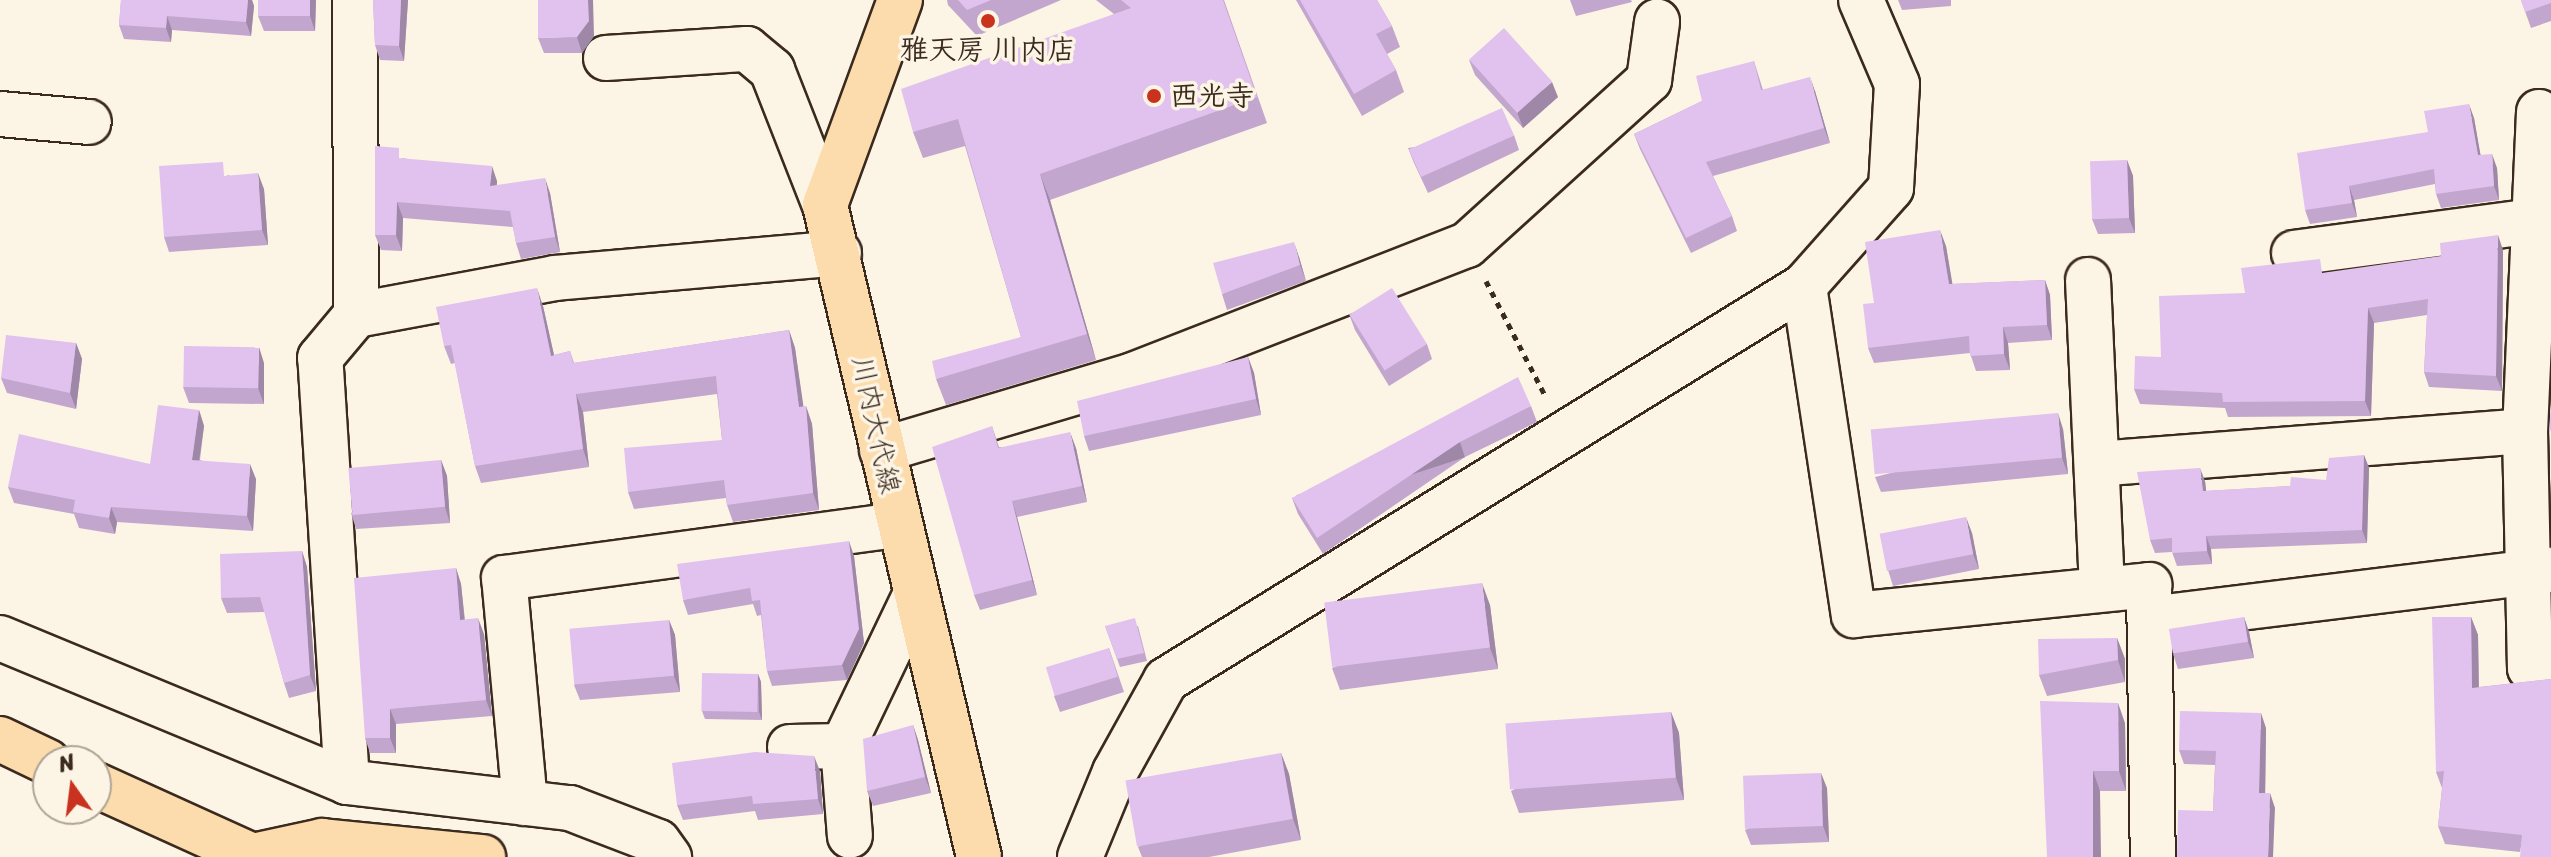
<!DOCTYPE html>
<html>
<head>
<meta charset="utf-8">
<style>
  body { margin:0 }
  #map { position:relative; width:2551px; height:857px; overflow:hidden; background:#fcf5e5; font-family:Sriracha,"Klee One",sans-serif }
  div>[style] { position:absolute }
  .path>* { height:5px; margin-top:-2.5px; transform-origin:0; background:repeating-linear-gradient(90deg,#3b2a1e 0 6px,transparent 0 12px) }
  .roads { filter:drop-shadow(2px 0 #3b2a1e) drop-shadow(-2px 0 #3b2a1e) drop-shadow(0 2px #3b2a1e) drop-shadow(0 -2px #3b2a1e) }
  .minor>* { height:44px; margin:-22px; padding:0 22px; transform-origin:22px; border-radius:22px; background:#fcf5e5 }
  .major>* { height:44px; margin:-22px; padding:0 22px; transform-origin:22px; border-radius:22px; background:#fcdcac }
  .wall>* { inset:0; background:#c2a6cd }
  .shaded-wall>* { inset:0; background:#9e87a7; transform-origin:0 0 }
  .building>* { inset:0; background:#e1c1ee; transform-origin:0 0 }
  .dots>* { width:22px; height:22px; translate:-50% -50%; box-sizing:border-box; border:4px solid #fcf5e5; border-radius:50% }
  span { translate:-50% -50%; white-space:nowrap; text-align:center; line-height:1.15; -webkit-text-stroke:7px #fcf5e5; paint-order:stroke }
  .poi-label { font-size:28px; color:#3b2a1e; font-weight:700 }
  .left { translate:0 -50%; text-align:left }
  .street-label { font-size:28px; color:#3b2a1e }
  .north { position:absolute; left:32px; top:745px; width:80px; height:80px; box-sizing:border-box; background:#fcf5e5; border:2px solid #afa495; border-radius:50%; rotate:346deg; font-size:22px; font-weight:700; line-height:32px; text-align:center; color:#3b2a1e }
  .north::after { content:''; display:block; margin:auto; width:28px; height:36px; background:#c8321e; clip-path:polygon(50% 0,100% 100%,50% 72%,0 100%) }
</style>
</head>
<body>
<div id="map">
  <div class="path">
    <i style="left:1486px;top:281px;width:131px;rotate:62.7deg"></i>
  </div>
  <div class="roads">
    <div class="minor">
      <i style="left:355px;top:0;width:315px;rotate:89.8deg"></i>
      <i style="left:356px;top:315px;width:202px;rotate:-10.5deg"></i>
      <i style="left:555px;top:278px;width:285px;rotate:-5deg"></i>
      <i style="left:606px;top:58px;width:141px;rotate:-3.7deg"></i>
      <i style="left:747px;top:49px;width:33px;rotate:40deg"></i>
      <i style="left:772px;top:70px;width:145px;rotate:68.6deg"></i>
      <i style="left:2539px;top:112px;width:319px;rotate:92.5deg"></i>
      <i style="left:2525px;top:431px;width:237px;rotate:88.8deg"></i>
      <i style="left:2530px;top:668px;width:21px"></i>
      <i style="left:0;top:114px;width:89px;rotate:5.1deg"></i>
      <i style="left:2294px;top:253px;width:242px;rotate:-7.6deg"></i>
      <i style="left:2088px;top:280px;width:308px;rotate:87.4deg"></i>
      <i style="left:1804px;top:286px;width:333px;rotate:81.4deg"></i>
      <i style="left:1854px;top:615px;width:297px;rotate:-5.8deg"></i>
      <i style="left:2149px;top:585px;width:272px;rotate:89.2deg"></i>
      <i style="left:882px;top:450px;width:262px;rotate:-16.6deg"></i>
      <i style="left:1133px;top:375px;width:358px;rotate:-21.3deg"></i>
      <i style="left:1467px;top:245px;width:246px;rotate:-42.2deg"></i>
      <i style="left:1649px;top:80px;width:59px;rotate:-82.1deg"></i>
      <i style="left:2097px;top:464px;width:429px;rotate:-4.4deg"></i>
      <i style="left:2150px;top:619px;width:404px;rotate:-7deg"></i>
      <i style="left:0;top:638px;width:376px;rotate:22.5deg"></i>
      <i style="left:347px;top:782px;width:225px;rotate:6.7deg"></i>
      <i style="left:570px;top:808px;width:94px;rotate:21.1deg"></i>
      <i style="left:658px;top:842px;width:19px;rotate:54deg"></i>
      <i style="left:843px;top:746px;width:90px;rotate:85.6deg"></i>
      <i style="left:790px;top:747px;width:53px;rotate:-1.1deg"></i>
      <i style="left:843px;top:746px;width:164px;rotate:-64.4deg"></i>
      <i style="left:347px;top:782px;width:425px;rotate:-93.6deg"></i>
      <i style="left:320px;top:358px;width:56px;rotate:-50.1deg"></i>
      <i style="left:525px;top:803px;width:226px;rotate:-95.3deg"></i>
      <i style="left:504px;top:578px;width:398px;rotate:-7.7deg"></i>
      <i style="left:1080px;top:857px;width:92px;rotate:-67.6deg"></i>
      <i style="left:1115px;top:772px;width:105px;rotate:-61deg"></i>
      <i style="left:1166px;top:680px;width:750px;rotate:-31.7deg"></i>
      <i style="left:1804px;top:286px;width:131px;rotate:-48.4deg"></i>
      <i style="left:1891px;top:188px;width:104px;rotate:-86.7deg"></i>
      <i style="left:1897px;top:84px;width:91px;rotate:-113.2deg"></i>
    </div>
    <div class="major">
      <i style="left:900px;top:0;width:218px;rotate:110.1deg"></i>
      <i style="left:825px;top:205px;width:670px;rotate:76.71deg"></i>
      <i style="left:0;top:739px;width:53px;rotate:25.6deg"></i>
      <i style="left:96px;top:785px;width:175px;rotate:24.4deg"></i>
      <i style="left:253px;top:856px;width:71px;rotate:-12.3deg"></i>
      <i style="left:322px;top:841px;width:162px;rotate:5.7deg"></i>
    </div>
  </div>
  <div class="wall">
    <i style="clip-path:polygon(121px 0,252px 0,254px 6px,251px 36px,172px 30px,171px 42px,124px 39px,119px 25px)"></i>
    <i style="clip-path:polygon(316px 0,315px 31px,264px 31px,258px 16px)"></i>
    <i style="clip-path:polygon(373px 0,408px 0,404px 61px,380px 60px,375px 45px)"></i>
    <i style="clip-path:polygon(947px 0,1061px 0,977px 36px,948px 5px)"></i>
    <i style="clip-path:polygon(1096px 0,1224px 0,1267px 123px,1050px 200px,1096px 360px,946px 405px,936px 379px,1021px 337px,965px 146px,923px 158px,913px 132px,1114px 14px)"></i>
    <i style="clip-path:polygon(1296px 0,1377px 0,1392px 26px,1400px 47px,1387px 54px,1396px 70px,1404px 92px,1362px 116px)"></i>
    <i style="clip-path:polygon(1570px 0,1631px 0,1632px 2px,1576px 16px)"></i>
    <i style="clip-path:polygon(1898px 0,1951px 0,1951px 6px,1902px 10px)"></i>
    <i style="clip-path:polygon(2521px 0,2551px 0,2551px 21px,2531px 28px)"></i>
    <i style="clip-path:polygon(594px 36px,582px 53px,544px 53px,538px 38px)"></i>
    <i style="clip-path:polygon(1469px 60px,1558px 97px,1523px 128px,1475px 75px)"></i>
    <i style="clip-path:polygon(1754px 61px,1763px 90px,1815px 91px,1830px 143px,1713px 176px,1732px 216px,1737px 231px,1691px 253px,1640px 149px,1634px 134px,1702px 101px)"></i>
    <i style="clip-path:polygon(2474px 118px,2480px 154px,2497px 168px,2499px 200px,2441px 208px,2436px 194px,2435px 184px,2354px 200px,2357px 217px,2310px 224px,2305px 210px,2428px 132px)"></i>
    <i style="clip-path:polygon(1514px 135px,1519px 150px,1428px 193px,1414px 163px,1408px 148px)"></i>
    <i style="clip-path:polygon(403px 158px,497px 181px,497px 185px,550px 193px,560px 252px,521px 259px,516px 243px,513px 227px,403px 218px,402px 251px,381px 250px,375px 235px)"></i>
    <i style="clip-path:polygon(2127px 160px,2133px 176px,2135px 233px,2098px 234px,2092px 219px)"></i>
    <i style="clip-path:polygon(228px 175px,264px 189px,268px 245px,169px 252px,164px 237px)"></i>
    <i style="clip-path:polygon(1946px 246px,1952px 284px,2045px 280px,2050px 295px,2052px 340px,2008px 343px,2010px 370px,1976px 371px,1970px 353px,1874px 363px,1868px 348px,1874px 303px)"></i>
    <i style="clip-path:polygon(2503px 250px,2502px 391px,2429px 387px,2424px 372px,2427px 315px,2374px 323px,2371px 416px,2228px 417px,2225px 408px,2140px 404px,2134px 389px,2161px 357px,2245px 293px,2325px 273px)"></i>
    <i style="clip-path:polygon(1299px 257px,1306px 281px,1227px 310px,1222px 294px)"></i>
    <i style="clip-path:polygon(543px 306px,554px 355px,570px 351px,574px 363px,789px 330px,795px 348px,803px 407px,806px 406px,812px 424px,819px 510px,733px 522px,727px 505px,726px 498px,634px 509px,628px 492px,722px 440px,717px 394px,583px 412px,589px 467px,481px 483px,475px 466px,455px 363px,451px 364px,444px 346px)"></i>
    <i style="clip-path:polygon(1349px 314px,1427px 344px,1432px 359px,1389px 386px,1355px 330px)"></i>
    <i style="clip-path:polygon(76px 343px,82px 359px,76px 409px,7px 393px,1px 378px)"></i>
    <i style="clip-path:polygon(1248px 357px,1254px 373px,1261px 415px,1089px 451px,1084px 436px)"></i>
    <i style="clip-path:polygon(264px 363px,264px 404px,189px 403px,183px 387px)"></i>
    <i style="clip-path:polygon(1531px 406px,1537px 422px,1465px 457px,1323px 554px,1298px 514px,1292px 498px)"></i>
    <i style="clip-path:polygon(199px 410px,204px 426px,200px 460px,256px 479px,253px 531px,117px 522px,115px 534px,79px 528px,74px 514px,14px 503px,8px 487px,150px 464px)"></i>
    <i style="clip-path:polygon(992px 426px,999px 447px,1076px 448px,1087px 502px,1017px 517px,1037px 595px,980px 610px,974px 595px)"></i>
    <i style="clip-path:polygon(2063px 429px,2068px 474px,1881px 492px,1875px 477px)"></i>
    <i style="clip-path:polygon(2364px 455px,2369px 468px,2367px 543px,2211px 549px,2212px 564px,2177px 566px,2172px 552px,2155px 553px,2150px 540px,2205px 481px,2206px 491px,2290px 486px,2326px 480px)"></i>
    <i style="clip-path:polygon(441px 460px,447px 476px,450px 523px,356px 529px,351px 513px)"></i>
    <i style="clip-path:polygon(1972px 533px,1979px 569px,1893px 586px,1888px 570px)"></i>
    <i style="clip-path:polygon(302px 551px,307px 567px,316px 691px,289px 698px,284px 683px,265px 612px,227px 613px,221px 598px)"></i>
    <i style="clip-path:polygon(854px 556px,864px 643px,847px 680px,772px 686px,767px 671px,761px 615px,757px 616px,753px 604px,688px 615px,683px 600px)"></i>
    <i style="clip-path:polygon(456px 568px,461px 584px,465px 620px,484px 634px,492px 716px,396px 724px,396px 753px,370px 753px,365px 738px)"></i>
    <i style="clip-path:polygon(1490px 605px,1498px 669px,1340px 690px,1332px 668px)"></i>
    <i style="clip-path:polygon(2244px 617px,2249px 632px,2254px 658px,2178px 669px,2173px 654px)"></i>
    <i style="clip-path:polygon(2471px 617px,2478px 635px,2479px 687px,2551px 679px,2520px 852px,2445px 844px,2438px 826px,2442px 788px,2436px 772px)"></i>
    <i style="clip-path:polygon(669px 620px,675px 635px,680px 692px,580px 700px,574px 685px)"></i>
    <i style="clip-path:polygon(1105px 626px,1138px 626px,1147px 661px,1120px 667px)"></i>
    <i style="clip-path:polygon(2117px 638px,2125px 659px,2125px 682px,2047px 696px,2039px 675px)"></i>
    <i style="clip-path:polygon(1109px 648px,1124px 692px,1060px 712px,1054px 696px)"></i>
    <i style="clip-path:polygon(758px 674px,761px 682px,762px 720px,705px 719px,702px 711px)"></i>
    <i style="clip-path:polygon(2040px 701px,2125px 723px,2126px 791px,2100px 791px)"></i>
    <i style="clip-path:polygon(1671px 712px,1679px 733px,1684px 800px,1519px 813px,1511px 791px)"></i>
    <i style="clip-path:polygon(913px 725px,918px 740px,931px 793px,873px 806px,867px 791px)"></i>
    <i style="clip-path:polygon(2266px 728px,2265px 793px,2275px 808px,2213px 811px,2215px 765px,2184px 764px,2179px 750px)"></i>
    <i style="clip-path:polygon(1281px 753px,1289px 774px,1301px 840px,1209px 857px,1142px 857px,1138px 847px)"></i>
    <i style="clip-path:polygon(820px 771px,823px 814px,758px 820px,755px 811px,683px 820px,677px 805px)"></i>
    <i style="clip-path:polygon(1827px 788px,1829px 842px,1751px 845px,1745px 830px)"></i>
  </div>
  <div class="shaded-wall">
    <i style="clip-path:polygon(248px 0,252px 0,254px 6px,251px 36px,246px 22px)"></i>
    <i style="clip-path:polygon(310px 0,316px 0,315px 31px,310px 16px)"></i>
    <i style="clip-path:polygon(401px 0,408px 0,404px 61px,399px 46px)"></i>
    <i style="clip-path:polygon(588px 0,593px 0,594px 36px,582px 53px,577px 37px)"></i>
    <i style="clip-path:polygon(167px 16px,172px 30px,171px 42px,166px 28px)"></i>
    <i style="clip-path:polygon(1810px 77px,1815px 91px,1830px 143px,1824px 128px)"></i>
    <i style="clip-path:polygon(1552px 82px,1558px 97px,1523px 128px,1517px 112px)"></i>
    <i style="clip-path:polygon(2469px 104px,2474px 118px,2483px 169px,2478px 155px)"></i>
    <i style="clip-path:polygon(2492px 154px,2497px 168px,2499px 200px,2494px 186px)"></i>
    <i style="clip-path:polygon(2127px 160px,2133px 176px,2135px 233px,2129px 218px)"></i>
    <i style="clip-path:polygon(492px 166px,497px 181px,495px 202px,490px 186px)"></i>
    <i style="clip-path:polygon(258px 173px,264px 189px,268px 245px,262px 230px)"></i>
    <i style="clip-path:polygon(1040px 174px,1050px 200px,1096px 360px,1087px 334px)"></i>
    <i style="clip-path:polygon(545px 178px,550px 193px,560px 252px,555px 237px)"></i>
    <i style="clip-path:polygon(2349px 186px,2354px 200px,2357px 217px,2352px 203px)"></i>
    <i style="clip-path:polygon(397px 202px,403px 218px,402px 251px,396px 235px)"></i>
    <i style="clip-path:polygon(1940px 230px,1946px 246px,1955px 299px,1949px 284px)"></i>
    <i style="clip-path:polygon(2498px 235px,2503px 250px,2502px 391px,2496px 376px)"></i>
    <i style="clip-path:polygon(1294px 242px,1299px 257px,1306px 281px,1300px 265px)"></i>
    <i style="clip-path:polygon(2045px 280px,2050px 295px,2052px 340px,2047px 325px)"></i>
    <i style="clip-path:polygon(537px 288px,543px 306px,558px 373px,551px 356px)"></i>
    <i style="clip-path:polygon(2368px 308px,2374px 323px,2371px 416px,2365px 401px)"></i>
    <i style="clip-path:polygon(2003px 327px,2008px 343px,2010px 370px,2004px 354px)"></i>
    <i style="clip-path:polygon(789px 330px,795px 348px,806px 424px,799px 407px)"></i>
    <i style="clip-path:polygon(76px 343px,82px 359px,76px 409px,70px 393px)"></i>
    <i style="clip-path:polygon(259px 347px,264px 363px,264px 404px,258px 388px)"></i>
    <i style="clip-path:polygon(1248px 357px,1254px 373px,1261px 415px,1256px 399px)"></i>
    <i style="clip-path:polygon(576px 394px,583px 412px,589px 467px,583px 449px)"></i>
    <i style="clip-path:polygon(806px 406px,812px 424px,819px 510px,813px 493px)"></i>
    <i style="clip-path:polygon(199px 410px,204px 426px,197px 475px,192px 460px)"></i>
    <i style="clip-path:polygon(2058px 413px,2063px 429px,2068px 474px,2062px 458px)"></i>
    <i style="clip-path:polygon(1070px 432px,1076px 448px,1087px 502px,1082px 486px)"></i>
    <i style="left:1460px;top:442px;width:16px;height:172px;rotate:72deg"></i>
    <i style="clip-path:polygon(2364px 455px,2369px 468px,2367px 543px,2362px 530px)"></i>
    <i style="clip-path:polygon(441px 460px,447px 476px,450px 523px,445px 507px)"></i>
    <i style="clip-path:polygon(250px 464px,256px 479px,253px 531px,247px 516px)"></i>
    <i style="clip-path:polygon(2200px 468px,2205px 481px,2208px 505px,2203px 491px)"></i>
    <i style="clip-path:polygon(1012px 501px,1017px 517px,1037px 595px,1032px 580px)"></i>
    <i style="clip-path:polygon(111px 507px,117px 522px,115px 534px,109px 518px)"></i>
    <i style="clip-path:polygon(1966px 517px,1972px 533px,1979px 569px,1973px 554px)"></i>
    <i style="clip-path:polygon(2206px 536px,2211px 549px,2212px 564px,2207px 551px)"></i>
    <i style="clip-path:polygon(849px 541px,854px 556px,864px 643px,847px 680px,842px 665px)"></i>
    <i style="clip-path:polygon(302px 551px,307px 567px,316px 691px,310px 675px)"></i>
    <i style="clip-path:polygon(456px 568px,461px 584px,466px 635px,460px 620px)"></i>
    <i style="clip-path:polygon(1482px 583px,1490px 605px,1498px 669px,1490px 648px)"></i>
    <i style="clip-path:polygon(2244px 617px,2249px 632px,2254px 658px,2248px 642px)"></i>
    <i style="clip-path:polygon(2471px 617px,2478px 635px,2479px 706px,2472px 688px)"></i>
    <i style="clip-path:polygon(478px 618px,484px 634px,492px 716px,486px 700px)"></i>
    <i style="clip-path:polygon(669px 620px,675px 635px,680px 692px,674px 676px)"></i>
    <i style="clip-path:polygon(2117px 638px,2125px 659px,2125px 682px,2118px 660px)"></i>
    <i style="clip-path:polygon(758px 674px,761px 682px,762px 720px,759px 712px)"></i>
    <i style="clip-path:polygon(2118px 703px,2125px 723px,2126px 791px,2119px 771px)"></i>
    <i style="clip-path:polygon(390px 709px,396px 724px,396px 753px,390px 738px)"></i>
    <i style="clip-path:polygon(1671px 712px,1679px 733px,1684px 800px,1676px 778px)"></i>
    <i style="clip-path:polygon(2261px 713px,2266px 728px,2265px 807px,2259px 793px)"></i>
    <i style="clip-path:polygon(913px 725px,918px 740px,931px 793px,925px 777px)"></i>
    <i style="clip-path:polygon(1281px 753px,1289px 774px,1301px 840px,1293px 819px)"></i>
    <i style="clip-path:polygon(814px 756px,820px 771px,823px 814px,818px 799px)"></i>
    <i style="clip-path:polygon(2093px 771px,2100px 791px,2101px 857px,2093px 857px)"></i>
    <i style="clip-path:polygon(1821px 773px,1827px 788px,1829px 842px,1823px 826px)"></i>
    <i style="clip-path:polygon(2270px 793px,2275px 808px,2273px 857px,2268px 857px)"></i>
  </div>
  <div class="building">
    <i style="clip-path:polygon(121px 0,248px 0,246px 22px,167px 16px,166px 28px,119px 25px)"></i>
    <i style="left:258px;top:0;width:52px;height:16px"></i>
    <i style="clip-path:polygon(373px 0,401px 0,399px 46px,375px 45px)"></i>
    <i style="clip-path:polygon(538px 0,588px 0,589px 21px,577px 37px,538px 38px)"></i>
    <i style="clip-path:polygon(958px 0,991px 0,967px 10px)"></i>
    <i style="clip-path:polygon(1121px 0,1223px 0,1257px 97px,1040px 174px,1087px 334px,936px 379px,932px 361px,1021px 337px,958px 119px,913px 132px,901px 89px,1131px 8px)"></i>
    <i style="clip-path:polygon(1300px 0,1377px 0,1392px 26px,1376px 34px,1396px 70px,1354px 94px)"></i>
    <i style="clip-path:polygon(2521px 0,2551px 0,2551px 3px,2525px 12px)"></i>
    <i style="left:1504px;top:28px;width:72px;height:47px;rotate:48deg"></i>
    <i style="clip-path:polygon(1754px 61px,1761px 90px,1810px 77px,1824px 128px,1706px 162px,1732px 216px,1686px 238px,1634px 134px,1702px 101px,1696px 76px)"></i>
    <i style="clip-path:polygon(2469px 104px,2478px 155px,2492px 154px,2494px 186px,2436px 194px,2434px 169px,2349px 186px,2352px 203px,2305px 210px,2297px 153px,2428px 132px,2424px 111px)"></i>
    <i style="left:1502px;top:108px;width:30px;height:102px;rotate:66deg"></i>
    <i style="clip-path:polygon(375px 146px,399px 148px,399px 158px,492px 166px,490px 186px,545px 178px,555px 237px,516px 243px,510px 211px,397px 202px,396px 235px,375px 235px)"></i>
    <i style="left:2127px;top:160px;width:58px;height:37px;rotate:88deg"></i>
    <i style="clip-path:polygon(223px 162px,224px 176px,258px 173px,262px 230px,164px 237px,159px 166px)"></i>
    <i style="clip-path:polygon(1940px 230px,1949px 284px,2045px 280px,2047px 325px,2003px 327px,2004px 354px,1970px 356px,1969px 336px,1868px 348px,1863px 304px,1874px 303px,1865px 242px)"></i>
    <i style="clip-path:polygon(2498px 235px,2496px 376px,2424px 372px,2428px 299px,2368px 308px,2365px 401px,2223px 402px,2222px 393px,2134px 389px,2135px 356px,2161px 357px,2159px 296px,2245px 293px,2241px 268px,2320px 259px,2322px 273px,2441px 256px,2440px 243px)"></i>
    <i style="clip-path:polygon(1294px 242px,1300px 265px,1222px 294px,1213px 263px)"></i>
    <i style="clip-path:polygon(537px 288px,551px 356px,570px 351px,573px 363px,789px 330px,799px 407px,806px 406px,813px 493px,727px 505px,724px 480px,628px 492px,624px 448px,722px 440px,716px 376px,576px 394px,583px 449px,475px 466px,451px 345px,444px 346px,436px 307px)"></i>
    <i style="left:1392px;top:288px;width:66px;height:50px;rotate:58deg"></i>
    <i style="clip-path:polygon(6px 335px,76px 343px,70px 393px,1px 378px)"></i>
    <i style="left:184px;top:346px;width:75px;height:41px;rotate:1deg"></i>
    <i style="clip-path:polygon(1248px 357px,1256px 399px,1084px 436px,1077px 401px)"></i>
    <i style="clip-path:polygon(1518px 377px,1531px 406px,1460px 442px,1317px 538px,1292px 498px)"></i>
    <i style="clip-path:polygon(2551px 404px,2551px 431px,2549px 431px)"></i>
    <i style="clip-path:polygon(158px 405px,199px 410px,192px 460px,250px 464px,247px 516px,111px 507px,109px 518px,73px 512px,75px 500px,8px 487px,19px 434px,150px 464px)"></i>
    <i style="left:2058px;top:413px;width:45px;height:188px;rotate:85deg"></i>
    <i style="clip-path:polygon(992px 426px,998px 448px,1070px 432px,1082px 486px,1012px 501px,1032px 580px,974px 595px,932px 447px)"></i>
    <i style="clip-path:polygon(2364px 455px,2362px 530px,2206px 536px,2207px 551px,2172px 553px,2172px 538px,2150px 540px,2137px 472px,2200px 468px,2203px 491px,2290px 486px,2291px 477px,2326px 480px,2329px 458px)"></i>
    <i style="left:441px;top:460px;width:47px;height:93px;rotate:85deg"></i>
    <i style="left:1966px;top:517px;width:38px;height:88px;rotate:79deg"></i>
    <i style="clip-path:polygon(849px 541px,859px 629px,842px 665px,767px 671px,760px 600px,752px 601px,750px 588px,683px 600px,677px 564px)"></i>
    <i style="clip-path:polygon(302px 551px,310px 675px,284px 683px,260px 597px,221px 598px,220px 554px)"></i>
    <i style="clip-path:polygon(456px 568px,460px 620px,478px 618px,486px 700px,390px 709px,390px 738px,365px 738px,354px 578px)"></i>
    <i style="left:1482px;top:583px;width:65px;height:159px;rotate:83deg"></i>
    <i style="left:2244px;top:617px;width:25px;height:76px;rotate:81deg"></i>
    <i style="clip-path:polygon(2432px 617px,2471px 617px,2472px 688px,2551px 679px,2551px 857px,2520px 857px,2522px 835px,2438px 826px,2444px 771px,2436px 772px)"></i>
    <i style="clip-path:polygon(1135px 618px,1144px 653px,1117px 659px,1105px 626px)"></i>
    <i style="left:669px;top:620px;width:56px;height:100px;rotate:85deg"></i>
    <i style="clip-path:polygon(2117px 638px,2118px 660px,2039px 675px,2038px 639px)"></i>
    <i style="left:1109px;top:648px;width:30px;height:66px;rotate:73deg"></i>
    <i style="left:702px;top:673px;width:56px;height:38px;rotate:1deg"></i>
    <i style="clip-path:polygon(2040px 701px,2118px 703px,2119px 771px,2093px 771px,2093px 857px,2047px 857px)"></i>
    <i style="clip-path:polygon(2180px 711px,2261px 713px,2259px 793px,2270px 793px,2268px 857px,2177px 857px,2178px 810px,2213px 811px,2216px 751px,2179px 750px)"></i>
    <i style="left:1671px;top:712px;width:66px;height:166px;rotate:86deg"></i>
    <i style="clip-path:polygon(913px 725px,925px 777px,867px 791px,863px 739px)"></i>
    <i style="clip-path:polygon(755px 752px,814px 756px,818px 799px,753px 804px,752px 796px,677px 805px,672px 763px)"></i>
    <i style="left:1281px;top:753px;width:67px;height:158px;rotate:80deg"></i>
    <i style="left:1821px;top:773px;width:53px;height:78px;rotate:88deg"></i>
  </div>
  <div class="dots">
    <i style="left:988px;top:21px;background:#c8321e"></i>
    <i style="left:1154px;top:96px;background:#c8321e"></i>
  </div>
  <div class="poi-label">
    <span style="left:988px;top:50px">雅天房 川内店</span>
    <span class="left" style="left:1170px;top:96px">西光寺</span>
  </div>
  <div class="street-label">
    <span style="left:876px;top:425px;rotate:78deg">川内大代線</span>
  </div>
  <div class="north">N</div>
</div>
</body>
</html>
